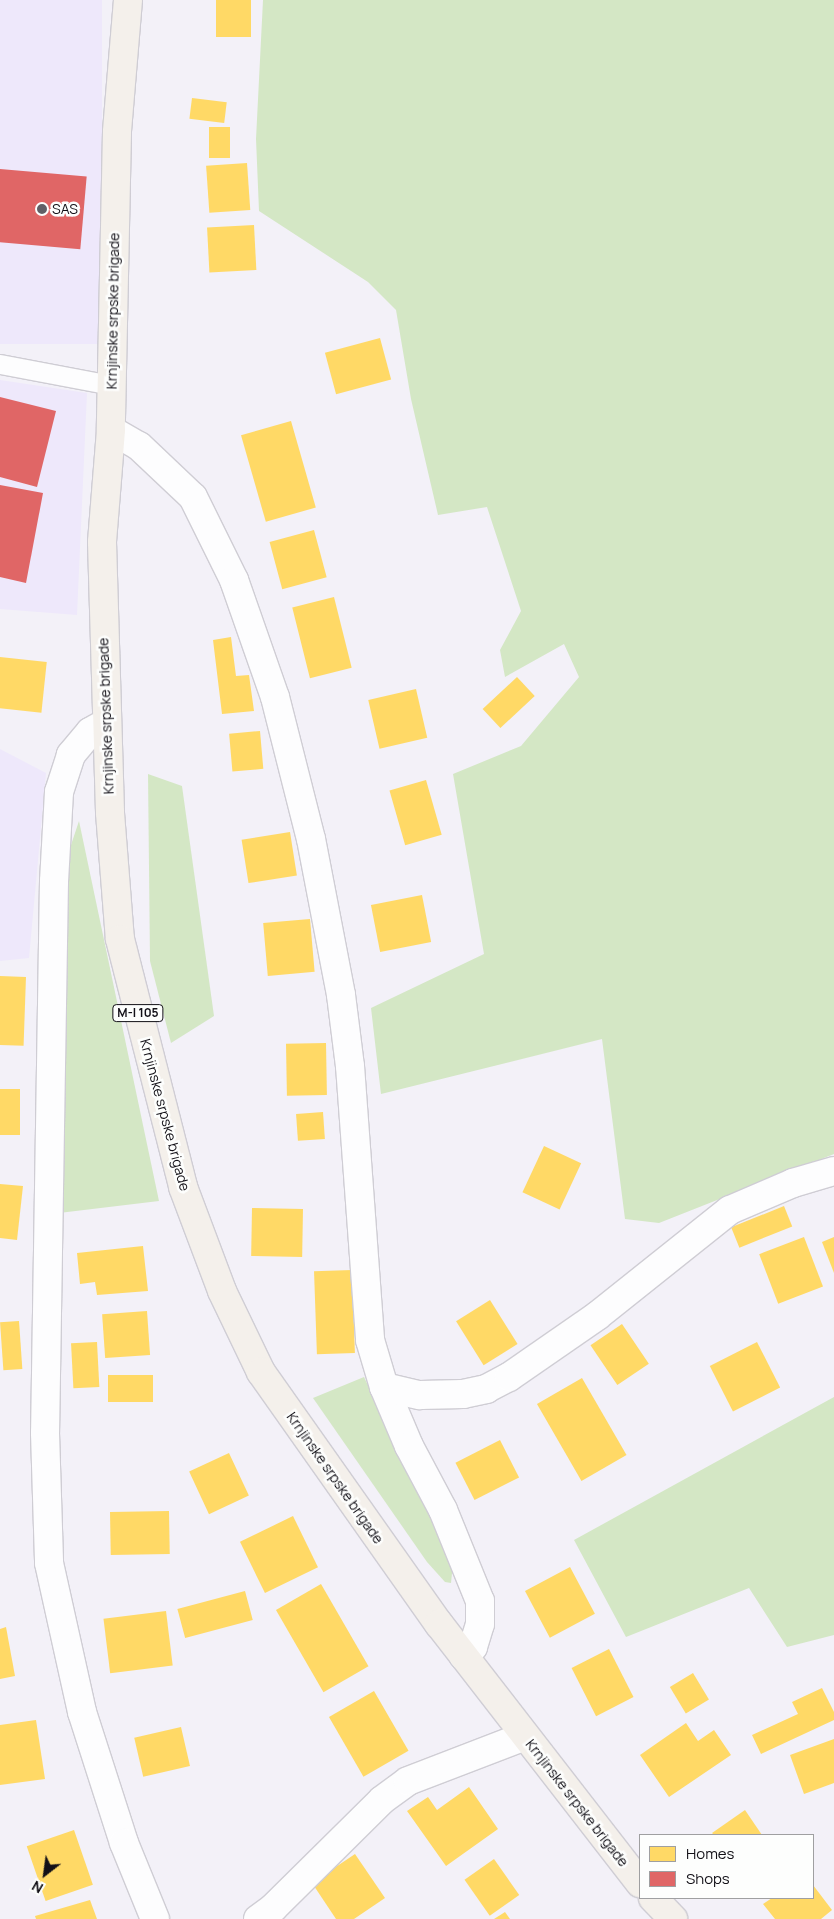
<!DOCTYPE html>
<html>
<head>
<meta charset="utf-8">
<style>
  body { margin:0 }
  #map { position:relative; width:834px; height:1919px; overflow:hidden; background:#f3f1f8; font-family:Manrope,sans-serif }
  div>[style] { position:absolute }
  .built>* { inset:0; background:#eee8fb; transform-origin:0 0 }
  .green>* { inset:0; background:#d4e7c5 }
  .homes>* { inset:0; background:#ffd966; transform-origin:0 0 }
  .shops>* { inset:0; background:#e06666; transform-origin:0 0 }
  .roads { filter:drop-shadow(1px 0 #cfcdd4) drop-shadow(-1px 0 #cfcdd4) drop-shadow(0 1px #cfcdd4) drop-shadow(0 -1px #cfcdd4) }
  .lane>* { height:19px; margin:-9.5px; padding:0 9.5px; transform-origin:9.5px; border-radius:9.5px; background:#fdfdfe }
  .street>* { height:28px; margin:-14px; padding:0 14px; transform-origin:14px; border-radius:14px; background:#fdfdfe }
  .primary>* { height:28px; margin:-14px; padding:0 14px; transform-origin:14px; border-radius:14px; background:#f4f0eb }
  .dots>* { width:14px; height:14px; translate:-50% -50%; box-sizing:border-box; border:2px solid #fdfefd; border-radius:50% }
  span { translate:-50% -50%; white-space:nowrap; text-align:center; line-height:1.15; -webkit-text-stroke:5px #fdfefd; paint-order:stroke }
  .shield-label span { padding:1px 4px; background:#fdfefd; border:1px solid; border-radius:4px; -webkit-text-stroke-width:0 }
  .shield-label { font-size:12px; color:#121017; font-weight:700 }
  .poi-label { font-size:14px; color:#121017 }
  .left { translate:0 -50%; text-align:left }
  .street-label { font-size:14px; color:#121017 }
  .legend { position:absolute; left:639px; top:1834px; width:175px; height:65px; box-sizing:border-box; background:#fdfefd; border:1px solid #9f9fa1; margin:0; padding:6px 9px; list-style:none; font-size:15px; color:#121017 }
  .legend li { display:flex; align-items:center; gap:10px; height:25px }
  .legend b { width:25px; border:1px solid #9f9fa1 }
  .north { position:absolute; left:20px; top:1849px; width:50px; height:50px; -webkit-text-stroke:4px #fdfefd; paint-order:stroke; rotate:210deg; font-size:14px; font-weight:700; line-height:20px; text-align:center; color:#121017 }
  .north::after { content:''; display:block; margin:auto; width:18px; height:22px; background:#121017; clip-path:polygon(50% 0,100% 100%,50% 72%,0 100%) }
</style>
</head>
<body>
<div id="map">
  <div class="built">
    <i style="left:0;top:0;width:102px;height:344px"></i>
    <i style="clip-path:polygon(0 380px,87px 393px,77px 615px,0 609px)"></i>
    <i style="clip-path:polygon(0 749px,46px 773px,29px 958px,0 961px)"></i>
  </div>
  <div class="green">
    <i style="clip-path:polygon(263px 0,834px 0,834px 1154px,659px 1223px,625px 1219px,602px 1039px,381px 1094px,371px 1008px,484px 954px,453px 774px,521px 746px,579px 677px,564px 644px,505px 677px,500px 650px,521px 611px,487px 507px,438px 515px,411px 399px,396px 310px,368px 282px,259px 211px,256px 139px)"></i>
    <i style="clip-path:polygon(148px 774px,182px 786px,214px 1016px,171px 1043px,150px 961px)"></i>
    <i style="clip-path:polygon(79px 821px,159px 1201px,59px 1213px,66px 894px,70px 848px)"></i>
    <i style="clip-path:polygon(364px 1377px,453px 1564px,451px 1583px,445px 1582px,427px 1562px,313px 1398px)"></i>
    <i style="clip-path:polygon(834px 1397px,834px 1635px,787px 1647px,749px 1588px,626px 1637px,574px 1540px)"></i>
  </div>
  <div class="homes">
    <i style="left:216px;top:0;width:35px;height:37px"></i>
    <i style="left:192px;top:98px;width:35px;height:21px;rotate:7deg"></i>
    <i style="left:209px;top:127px;width:21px;height:31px"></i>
    <i style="left:247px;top:163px;width:47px;height:41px;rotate:86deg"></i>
    <i style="left:254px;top:225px;width:45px;height:47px;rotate:87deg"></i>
    <i style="left:380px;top:338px;width:43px;height:57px;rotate:75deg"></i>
    <i style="left:291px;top:421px;width:90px;height:52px;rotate:74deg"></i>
    <i style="left:314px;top:530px;width:49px;height:46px;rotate:75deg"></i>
    <i style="left:334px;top:597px;width:73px;height:43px;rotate:76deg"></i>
    <i style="clip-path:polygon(231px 637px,236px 676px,249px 675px,254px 711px,222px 714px,213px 640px)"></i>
    <i style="left:0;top:657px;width:47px;height:51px;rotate:6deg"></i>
    <i style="left:517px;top:677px;width:26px;height:47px;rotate:47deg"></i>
    <i style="left:416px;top:689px;width:50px;height:49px;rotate:77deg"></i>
    <i style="left:260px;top:731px;width:38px;height:31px;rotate:85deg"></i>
    <i style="left:426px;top:780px;width:57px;height:38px;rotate:74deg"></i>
    <i style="left:290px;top:832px;width:44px;height:49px;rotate:81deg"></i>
    <i style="left:422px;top:895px;width:48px;height:52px;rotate:79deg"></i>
    <i style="left:310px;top:919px;width:53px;height:47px;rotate:85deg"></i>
    <i style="left:0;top:976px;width:26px;height:69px;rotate:2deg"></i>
    <i style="left:326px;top:1043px;width:52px;height:40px;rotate:89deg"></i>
    <i style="left:0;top:1089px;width:20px;height:46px"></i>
    <i style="left:323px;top:1112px;width:27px;height:27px;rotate:86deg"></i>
    <i style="left:544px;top:1146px;width:41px;height:51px;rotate:25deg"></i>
    <i style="clip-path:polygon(0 1184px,23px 1186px,17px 1240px,0 1238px)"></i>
    <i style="left:784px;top:1206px;width:22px;height:57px;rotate:68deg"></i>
    <i style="left:252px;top:1208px;width:51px;height:48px;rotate:1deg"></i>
    <i style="left:804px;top:1237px;width:53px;height:48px;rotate:69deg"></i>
    <i style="clip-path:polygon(834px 1237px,834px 1273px,822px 1242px)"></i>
    <i style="clip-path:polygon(143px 1246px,148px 1291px,97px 1295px,95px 1282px,80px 1284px,77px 1253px)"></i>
    <i style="left:352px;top:1270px;width:83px;height:38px;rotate:88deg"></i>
    <i style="left:490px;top:1300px;width:52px;height:40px;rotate:58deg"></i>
    <i style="left:147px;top:1311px;width:44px;height:45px;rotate:86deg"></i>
    <i style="left:19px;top:1321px;width:48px;height:19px;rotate:86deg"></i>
    <i style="left:622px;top:1324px;width:48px;height:38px;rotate:56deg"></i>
    <i style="left:97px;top:1342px;width:45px;height:26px;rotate:87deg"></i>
    <i style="left:757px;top:1342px;width:51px;height:53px;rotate:63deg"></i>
    <i style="left:108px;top:1375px;width:45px;height:27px"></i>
    <i style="left:582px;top:1378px;width:89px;height:52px;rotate:60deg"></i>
    <i style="left:500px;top:1440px;width:42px;height:50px;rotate:63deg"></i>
    <i style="left:229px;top:1453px;width:47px;height:44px;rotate:65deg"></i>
    <i style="left:169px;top:1511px;width:43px;height:59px;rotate:89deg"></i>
    <i style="left:293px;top:1516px;width:57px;height:59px;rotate:64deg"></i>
    <i style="left:570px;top:1567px;width:53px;height:51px;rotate:62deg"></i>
    <i style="left:321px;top:1584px;width:95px;height:52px;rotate:60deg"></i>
    <i style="left:245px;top:1591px;width:30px;height:70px;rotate:75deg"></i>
    <i style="left:166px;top:1611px;width:55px;height:63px;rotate:83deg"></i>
    <i style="clip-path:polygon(6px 1627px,15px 1676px,0 1679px,0 1629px)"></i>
    <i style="left:609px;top:1649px;width:54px;height:42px;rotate:63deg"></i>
    <i style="left:693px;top:1673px;width:31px;height:27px;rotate:59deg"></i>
    <i style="clip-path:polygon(822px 1688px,834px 1712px,834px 1720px,761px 1754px,752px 1735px,798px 1714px,792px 1702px)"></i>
    <i style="left:374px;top:1691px;width:69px;height:52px;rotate:60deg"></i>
    <i style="clip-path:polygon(36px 1720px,45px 1779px,0 1785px,0 1725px)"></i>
    <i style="clip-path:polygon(686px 1723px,698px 1741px,714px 1730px,731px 1755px,669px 1797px,640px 1755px)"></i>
    <i style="left:181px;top:1727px;width:40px;height:48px;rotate:77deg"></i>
    <i style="clip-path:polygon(834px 1739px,834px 1783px,804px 1794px,790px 1755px)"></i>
    <i style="clip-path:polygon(469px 1787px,498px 1829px,446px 1866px,407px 1811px,428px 1797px,437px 1810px)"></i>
    <i style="clip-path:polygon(745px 1810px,762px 1835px,714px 1835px,712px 1833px)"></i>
    <i style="left:74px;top:1830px;width:58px;height:50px;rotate:71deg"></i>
    <i style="clip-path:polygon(355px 1854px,385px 1898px,354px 1919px,336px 1919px,312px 1883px)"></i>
    <i style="left:494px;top:1859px;width:44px;height:36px;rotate:55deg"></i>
    <i style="clip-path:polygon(813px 1885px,832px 1910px,821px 1919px,775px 1919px,763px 1904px,772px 1898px,813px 1898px)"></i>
    <i style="clip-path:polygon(90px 1900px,97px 1919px,36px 1919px,35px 1916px)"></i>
    <i style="clip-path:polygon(505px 1912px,510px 1919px,494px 1919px)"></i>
  </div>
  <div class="shops">
    <i style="left:0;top:169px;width:87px;height:73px;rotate:5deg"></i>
    <i style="clip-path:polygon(0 397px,56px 411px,37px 487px,0 477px)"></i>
    <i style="clip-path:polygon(0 485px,43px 493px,26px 583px,0 577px)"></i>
  </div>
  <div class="roads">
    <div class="lane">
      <i style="left:0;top:364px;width:113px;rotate:10.7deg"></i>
    </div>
    <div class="street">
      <i style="left:111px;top:430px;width:32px;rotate:30deg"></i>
      <i style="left:139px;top:446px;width:74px;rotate:43.4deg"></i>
      <i style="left:193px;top:497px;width:93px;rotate:63.7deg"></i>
      <i style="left:234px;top:580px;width:124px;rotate:70.7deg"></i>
      <i style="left:275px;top:697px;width:146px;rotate:75.8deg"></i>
      <i style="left:311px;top:839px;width:159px;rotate:79.1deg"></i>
      <i style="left:341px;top:995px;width:72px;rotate:82.8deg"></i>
      <i style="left:350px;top:1066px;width:275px;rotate:85.8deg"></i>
      <i style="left:370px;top:1340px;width:49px;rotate:73.4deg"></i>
      <i style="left:384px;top:1387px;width:64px;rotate:67deg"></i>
      <i style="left:409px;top:1446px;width:72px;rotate:62deg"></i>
      <i style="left:443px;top:1510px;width:98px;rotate:67.9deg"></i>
      <i style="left:480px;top:1601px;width:23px;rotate:90deg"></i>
      <i style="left:480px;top:1624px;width:24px;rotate:107deg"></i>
      <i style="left:473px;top:1647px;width:13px;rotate:138deg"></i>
      <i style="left:106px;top:723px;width:18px;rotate:151deg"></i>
      <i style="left:90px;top:732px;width:30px;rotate:130deg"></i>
      <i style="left:71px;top:755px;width:39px;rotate:108deg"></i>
      <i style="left:59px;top:792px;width:89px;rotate:93.2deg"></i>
      <i style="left:54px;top:881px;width:552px;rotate:90.93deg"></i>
      <i style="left:45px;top:1433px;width:130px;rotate:88.2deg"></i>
      <i style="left:49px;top:1563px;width:153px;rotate:77.5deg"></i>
      <i style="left:82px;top:1712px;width:138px;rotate:72.2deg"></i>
      <i style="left:124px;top:1843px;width:82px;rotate:67.8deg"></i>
      <i style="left:384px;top:1387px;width:37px;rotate:13deg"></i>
      <i style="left:420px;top:1395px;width:43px;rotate:-1.3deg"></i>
      <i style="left:463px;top:1394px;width:24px;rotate:-12deg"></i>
      <i style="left:486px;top:1389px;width:26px;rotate:-28deg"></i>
      <i style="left:509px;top:1377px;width:107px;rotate:-34.7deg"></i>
      <i style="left:597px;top:1316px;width:170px;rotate:-38.6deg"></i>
      <i style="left:730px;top:1210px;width:69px;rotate:-23.2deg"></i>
      <i style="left:793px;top:1183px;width:43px;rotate:-16.3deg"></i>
      <i style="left:258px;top:1919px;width:19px;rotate:-36deg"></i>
      <i style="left:273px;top:1908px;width:153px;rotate:-44.7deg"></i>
      <i style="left:382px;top:1800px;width:32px;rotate:-36deg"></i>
      <i style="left:408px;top:1781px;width:125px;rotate:-21deg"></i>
    </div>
    <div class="primary">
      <i style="left:128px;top:0;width:132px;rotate:94.8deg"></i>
      <i style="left:117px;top:132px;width:298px;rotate:91.2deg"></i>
      <i style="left:111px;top:430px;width:112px;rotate:94.6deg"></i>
      <i style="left:102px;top:542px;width:271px;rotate:88.3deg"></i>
      <i style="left:110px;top:813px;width:126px;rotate:85.5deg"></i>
      <i style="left:120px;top:939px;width:256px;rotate:75.7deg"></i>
      <i style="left:183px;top:1187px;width:111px;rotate:69.4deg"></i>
      <i style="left:222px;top:1291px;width:90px;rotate:64.3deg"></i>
      <i style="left:261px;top:1372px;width:309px;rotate:54.8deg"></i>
      <i style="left:439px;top:1624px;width:328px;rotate:52.2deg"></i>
      <i style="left:653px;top:1898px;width:29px;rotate:46deg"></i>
    </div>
  </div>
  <div class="dots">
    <i style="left:42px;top:209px;background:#615f66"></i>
  </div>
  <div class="shield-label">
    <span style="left:138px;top:1013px">M-I 105</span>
  </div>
  <div class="poi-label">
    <span class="left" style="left:52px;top:209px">SAS</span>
  </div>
  <div class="street-label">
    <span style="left:113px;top:311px;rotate:-89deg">Krnjinske srpske brigade</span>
    <span style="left:106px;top:716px;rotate:-92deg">Krnjinske srpske brigade</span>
    <span style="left:165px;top:1115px;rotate:75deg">Krnjinske srpske brigade</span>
    <span style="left:335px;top:1478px;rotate:55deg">Krnjinske srpske brigade</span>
    <span style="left:577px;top:1803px;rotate:52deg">Krnjinske srpske brigade</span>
  </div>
  <ul class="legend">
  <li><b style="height:14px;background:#ffd966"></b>Homes</li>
  <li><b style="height:14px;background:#e06666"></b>Shops</li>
  </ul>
  <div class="north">N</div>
</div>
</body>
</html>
